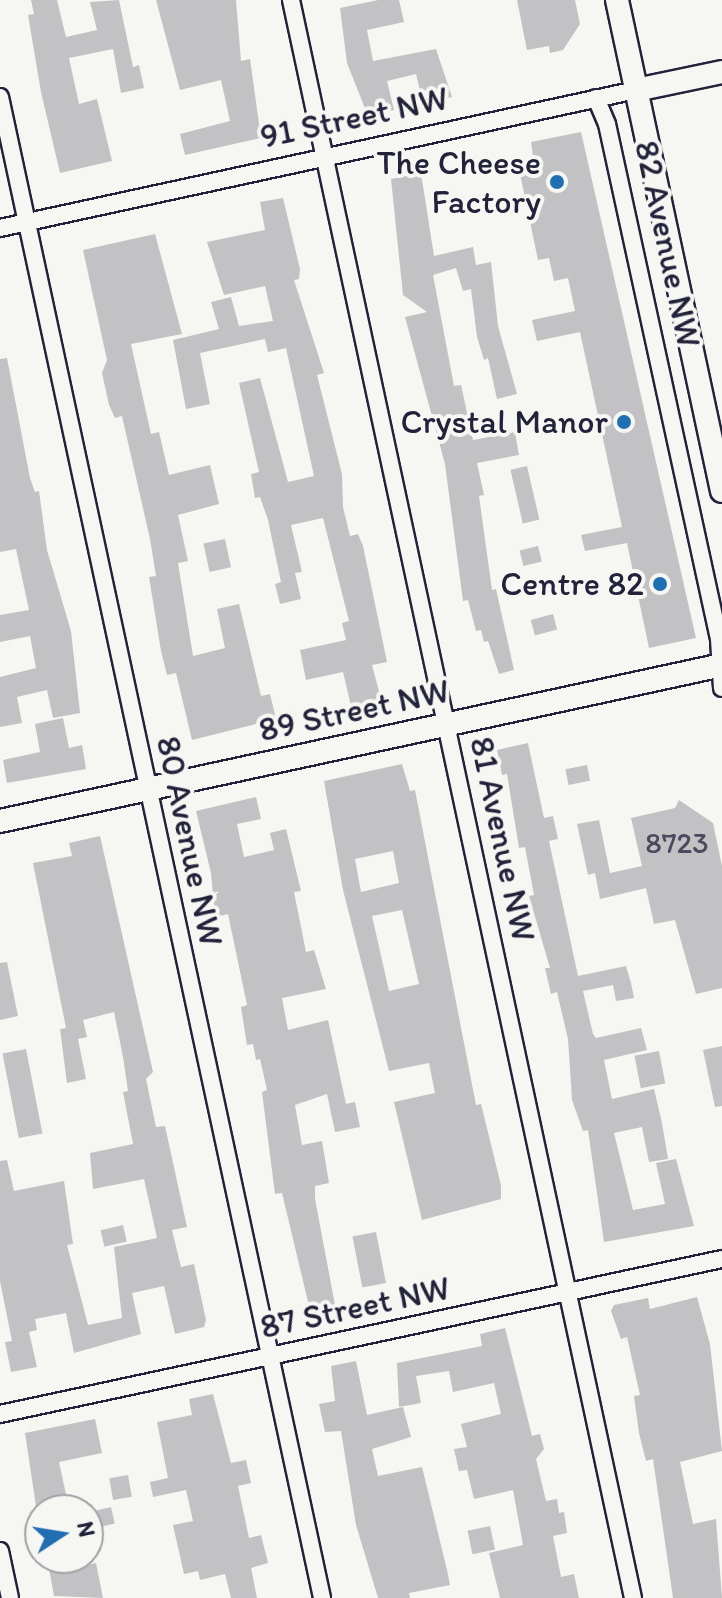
<!DOCTYPE html>
<html>
<head>
<meta charset="utf-8">
<style>
  body { margin:0 }
  #map { position:relative; width:722px; height:1598px; overflow:hidden; background:#f6f6f2; font-family:Itim,sans-serif }
  div>[style] { position:absolute }
  .building>* { inset:0; background:#c2c2c4; transform-origin:0 0 }
  .roads { filter:drop-shadow(2px 0 #22223b) drop-shadow(-2px 0 #22223b) drop-shadow(0 2px #22223b) drop-shadow(0 -2px #22223b) }
  .street>* { height:16px; margin:-8px; padding:0 8px; transform-origin:8px; border-radius:8px; background:#f6f6f2 }
  .secondary>* { height:22px; margin:-11px; padding:0 11px; transform-origin:11px; border-radius:11px; background:#f6f6f2 }
  .dots>* { width:22px; height:22px; translate:-50% -50%; box-sizing:border-box; border:4px solid #f6f6f2; border-radius:50% }
  span { translate:-50% -50%; white-space:nowrap; text-align:center; line-height:1.15; -webkit-text-stroke:8px #f6f6f2; paint-order:stroke }
  .number-label { font-size:30px; color:#4a4a5d }
  .number-label span { -webkit-text-stroke-width:0 }
  .street-label { font-size:34px; color:#22223b }
  .poi-label { font-size:34px; color:#22223b }
  .right { translate:-100% -50%; text-align:right }
  .north { position:absolute; left:24px; top:1494px; width:80px; height:80px; box-sizing:border-box; background:#f6f6f2; border:2px solid #a1a1a9; border-radius:50%; rotate:78deg; font-size:22px; font-weight:700; line-height:32px; text-align:center; color:#22223b }
  .north::after { content:''; display:block; margin:auto; width:28px; height:36px; background:#1f6fb2; clip-path:polygon(50% 0,100% 100%,50% 72%,0 100%) }
</style>
</head>
<body>
<div id="map">
  <div class="building">
    <i style="clip-path:polygon(31px 0,57px 0,66px 37px,97px 30px,90px 2px,119px 0,133px 67px,139px 65px,144px 88px,121px 93px,113px 49px,69px 58px,79px 104px,97px 99px,112px 161px,60px 173px,41px 92px,28px 15px,34px 14px)"></i>
    <i style="clip-path:polygon(156px 0,236px 0,241px 61px,250px 59px,261px 138px,185px 155px,180px 134px,230px 121px,221px 80px,180px 90px)"></i>
    <i style="clip-path:polygon(378px 0,399px 0,404px 22px,367px 30px,373px 61px,436px 49px,452px 97px,423px 104px,416px 74px,387px 81px,394px 110px,368px 116px,347px 63px,340px 8px)"></i>
    <i style="clip-path:polygon(517px 0,575px 0,580px 24px,563px 50px,550px 53px,549px 46px,527px 50px)"></i>
    <i style="clip-path:polygon(581px 132px,696px 638px,649px 648px,627px 543px,585px 551px,581px 535px,622px 527px,580px 332px,537px 341px,532px 320px,575px 311px,568px 278px,554px 281px,549px 258px,538px 260px,520px 174px,535px 171px,531px 142px)"></i>
    <i style="clip-path:polygon(421px 173px,434px 256px,473px 247px,476px 265px,491px 262px,498px 326px,517px 394px,497px 399px,488px 358px,484px 360px,477px 337px,471px 289px,463px 291px,456px 268px,433px 275px,454px 386px,461px 385px,473px 440px,515px 432px,519px 455px,477px 463px,484px 495px,479px 496px,492px 590px,496px 589px,514px 670px,499px 674px,488px 641px,484px 642px,481px 630px,476px 631px,468px 600px,463px 601px,445px 464px,405px 317px,427px 312px,403px 295px,391px 179px)"></i>
    <i style="clip-path:polygon(283px 198px,300px 269px,299px 279px,294px 280px,324px 373px,317px 375px,342px 474px,343px 507px,350px 536px,358px 534px,363px 546px,387px 662px,372px 665px,381px 699px,351px 706px,343px 672px,306px 680px,300px 650px,346px 640px,342px 623px,349px 621px,323px 518px,291px 525px,302px 572px,295px 573px,301px 599px,280px 604px,275px 584px,281px 582px,268px 520px,260px 497px,255px 498px,251px 474px,259px 472px,239px 383px,260px 378px,288px 482px,314px 476px,286px 348px,268px 352px,265px 339px,200px 353px,210px 404px,186px 409px,173px 340px,219px 329px,211px 302px,231px 297px,239px 326px,273px 321px,265px 286px,224px 295px,207px 242px,265px 230px,260px 202px)"></i>
    <i style="clip-path:polygon(155px 234px,182px 334px,131px 344px,151px 434px,159px 432px,169px 475px,210px 465px,219px 504px,178px 515px,188px 561px,178px 563px,193px 656px,225px 648px,217px 609px,239px 604px,261px 696px,270px 694px,276px 719px,192px 740px,176px 673px,167px 675px,161px 651px,149px 577px,156px 576px,150px 539px,122px 416px,115px 418px,109px 405px,102px 373px,107px 360px,83px 250px)"></i>
    <i style="clip-path:polygon(7px 358px,30px 478px,35px 492px,39px 491px,47px 550px,71px 631px,80px 713px,53px 718px,47px 690px,17px 697px,22px 723px,0 727px,0 677px,36px 668px,30px 636px,0 642px,0 615px,29px 610px,16px 549px,0 552px,0 359px)"></i>
    <i style="left:527px;top:466px;width:55px;height:17px;rotate:77deg"></i>
    <i style="left:225px;top:539px;width:29px;height:22px;rotate:78deg"></i>
    <i style="left:538px;top:546px;width:16px;height:19px;rotate:76deg"></i>
    <i style="left:553px;top:614px;width:16px;height:23px;rotate:75deg"></i>
    <i style="clip-path:polygon(63px 718px,69px 748px,82px 745px,86px 769px,7px 783px,3px 760px,40px 752px,35px 724px)"></i>
    <i style="clip-path:polygon(528px 743px,544px 818px,553px 816px,558px 839px,549px 841px,578px 976px,626px 966px,631px 983px,634px 998px,616px 1001px,613px 985px,583px 991px,593px 1034px,596px 1038px,641px 1028px,647px 1050px,604px 1060px,612px 1099px,654px 1089px,662px 1123px,668px 1159px,649px 1162px,642px 1127px,614px 1133px,633px 1210px,665px 1204px,656px 1163px,676px 1159px,694px 1226px,604px 1242px,588px 1130px,583px 1131px,572px 1100px,568px 1039px,557px 992px,551px 994px,545px 968px,550px 968px,529px 896px,534px 895px,525px 847px,519px 848px,507px 774px,502px 775px,497px 750px)"></i>
    <i style="clip-path:polygon(evenodd,402px 764px,410px 791px,415px 790px,476px 1105px,481px 1104px,501px 1185px,501px 1199px,422px 1220px,394px 1102px,435px 1093px,429px 1063px,389px 1071px,343px 890px,324px 781px,402px 764px,393px 851px,399px 883px,361px 892px,355px 859px,393px 851px,402px 764px,402px 910px,419px 984px,389px 991px,372px 916px,402px 910px)"></i>
    <i style="left:587px;top:765px;width:16px;height:22px;rotate:79deg"></i>
    <i style="clip-path:polygon(256px 797px,261px 819px,237px 824px,244px 857px,274px 850px,270px 833px,286px 829px,301px 891px,294px 892px,306px 952px,314px 950px,326px 989px,282px 998px,288px 1030px,328px 1020px,346px 1104px,355px 1102px,360px 1127px,335px 1132px,327px 1094px,295px 1105px,302px 1145px,322px 1141px,329px 1183px,315px 1186px,315px 1199px,335px 1305px,310px 1310px,282px 1193px,275px 1194px,262px 1092px,267px 1090px,260px 1059px,256px 1060px,253px 1044px,247px 1045px,241px 1007px,247px 1005px,228px 914px,215px 917px,211px 873px,196px 811px)"></i>
    <i style="clip-path:polygon(679px 800px,713px 823px,722px 866px,722px 988px,696px 994px,675px 920px,654px 924px,646px 888px,600px 899px,595px 873px,588px 875px,577px 824px,599px 820px,610px 873px,642px 866px,631px 818px,675px 808px)"></i>
    <i style="clip-path:polygon(100px 836px,153px 1072px,146px 1079px,156px 1127px,165px 1126px,187px 1227px,172px 1230px,181px 1267px,194px 1264px,206px 1320px,204px 1327px,175px 1334px,164px 1286px,132px 1293px,141px 1334px,74px 1353px,66px 1313px,35px 1319px,37px 1330px,29px 1332px,37px 1367px,11px 1372px,5px 1342px,12px 1341px,0 1281px,0 1161px,7px 1160px,14px 1191px,64px 1181px,73px 1244px,67px 1245px,88px 1325px,122px 1318px,114px 1247px,157px 1238px,144px 1179px,93px 1189px,90px 1153px,133px 1144px,123px 1092px,128px 1091px,123px 1057px,114px 1012px,83px 1020px,87px 1037px,78px 1039px,86px 1079px,67px 1083px,60px 1029px,66px 1028px,33px 863px,72px 856px,69px 843px)"></i>
    <i style="clip-path:polygon(7px 962px,18px 1016px,0 1020px,0 963px)"></i>
    <i style="clip-path:polygon(722px 1046px,722px 1106px,715px 1107px,703px 1050px)"></i>
    <i style="left:26px;top:1049px;width:86px;height:24px;rotate:79deg"></i>
    <i style="left:659px;top:1051px;width:33px;height:25px;rotate:79deg"></i>
    <i style="left:123px;top:1225px;width:17px;height:23px;rotate:77deg"></i>
    <i style="left:376px;top:1232px;width:52px;height:24px;rotate:79deg"></i>
    <i style="clip-path:polygon(697px 1297px,710px 1344px,722px 1451px,680px 1462px,693px 1524px,716px 1519px,722px 1598px,673px 1598px,653px 1459px,646px 1461px,639px 1433px,634px 1396px,640px 1395px,627px 1337px,621px 1339px,611px 1311px,614px 1305px,648px 1298px,650px 1309px)"></i>
    <i style="clip-path:polygon(505px 1328px,532px 1436px,540px 1434px,544px 1449px,536px 1459px,546px 1501px,557px 1499px,559px 1513px,564px 1512px,567px 1533px,553px 1536px,561px 1577px,574px 1574px,579px 1598px,500px 1598px,489px 1553px,523px 1545px,513px 1490px,474px 1499px,467px 1470px,459px 1471px,454px 1449px,467px 1447px,461px 1424px,501px 1414px,494px 1383px,453px 1392px,449px 1371px,416px 1376px,421px 1403px,399px 1407px,397px 1363px,482px 1346px,480px 1334px)"></i>
    <i style="clip-path:polygon(356px 1361px,367px 1415px,403px 1407px,411px 1437px,372px 1449px,378px 1476px,422px 1467px,447px 1570px,450px 1585px,409px 1593px,410px 1598px,378px 1598px,356px 1525px,341px 1431px,325px 1432px,319px 1404px,335px 1401px,331px 1366px)"></i>
    <i style="clip-path:polygon(213px 1394px,231px 1463px,246px 1460px,251px 1483px,238px 1486px,249px 1538px,261px 1535px,268px 1563px,251px 1568px,257px 1598px,231px 1598px,225px 1574px,200px 1580px,198px 1571px,184px 1574px,173px 1525px,193px 1521px,186px 1490px,153px 1497px,150px 1482px,168px 1478px,157px 1422px,192px 1415px,189px 1399px)"></i>
    <i style="clip-path:polygon(95px 1419px,102px 1453px,59px 1462px,67px 1499px,55px 1502px,57px 1508px,37px 1513px,25px 1433px)"></i>
    <i style="left:128px;top:1475px;width:22px;height:19px;rotate:80deg"></i>
    <i style="left:111px;top:1507px;width:17px;height:20px;rotate:77deg"></i>
    <i style="left:490px;top:1526px;width:24px;height:23px;rotate:78deg"></i>
    <i style="clip-path:polygon(47px 1558px,75px 1558px,77px 1567px,96px 1563px,103px 1598px,54px 1596px)"></i>
  </div>
  <div class="roads">
    <div class="street">
      <i style="left:291px;top:0;width:1634px;rotate:77.92deg"></i>
      <i style="left:0;top:97px;width:1535px;rotate:77.89deg"></i>
      <i style="left:596px;top:98px;width:28px;rotate:67deg"></i>
      <i style="left:607px;top:124px;width:527px;rotate:77.73deg"></i>
      <i style="left:719px;top:639px;width:49px;rotate:86.5deg"></i>
      <i style="left:0;top:228px;width:651px;rotate:-12.24deg"></i>
      <i style="left:0;top:1414px;width:738px;rotate:-12.12deg"></i>
      <i style="left:0;top:1551px;width:48px;rotate:78deg"></i>
    </div>
    <div class="secondary">
      <i style="left:617px;top:0;width:502px;rotate:77.93deg"></i>
      <i style="left:636px;top:90px;width:88px;rotate:-11.8deg"></i>
      <i style="left:0;top:821px;width:739px;rotate:-12.19deg"></i>
    </div>
  </div>
  <div class="dots">
    <i style="left:557px;top:182px;background:#1f6fb2"></i>
    <i style="left:624px;top:422px;background:#1f6fb2"></i>
    <i style="left:660px;top:584px;background:#1f6fb2"></i>
  </div>
  <div class="number-label">
    <span style="left:677px;top:843px">8723</span>
  </div>
  <div class="street-label">
    <span style="left:354px;top:117px;rotate:-12deg">91 Street NW</span>
    <span style="left:668px;top:244px;rotate:78deg">82 Avenue NW</span>
    <span style="left:354px;top:710px;rotate:-12deg">89 Street NW</span>
    <span style="left:503px;top:839px;rotate:78deg">81 Avenue NW</span>
    <span style="left:190px;top:841px;rotate:78deg">80 Avenue NW</span>
    <span style="left:355px;top:1307px;rotate:-12deg">87 Street NW</span>
  </div>
  <div class="poi-label">
    <span class="right" style="left:541px;top:182px">The Cheese<br>Factory</span>
    <span class="right" style="left:608px;top:422px">Crystal Manor</span>
    <span class="right" style="left:644px;top:584px">Centre 82</span>
  </div>
  <div class="north">N</div>
</div>
</body>
</html>
